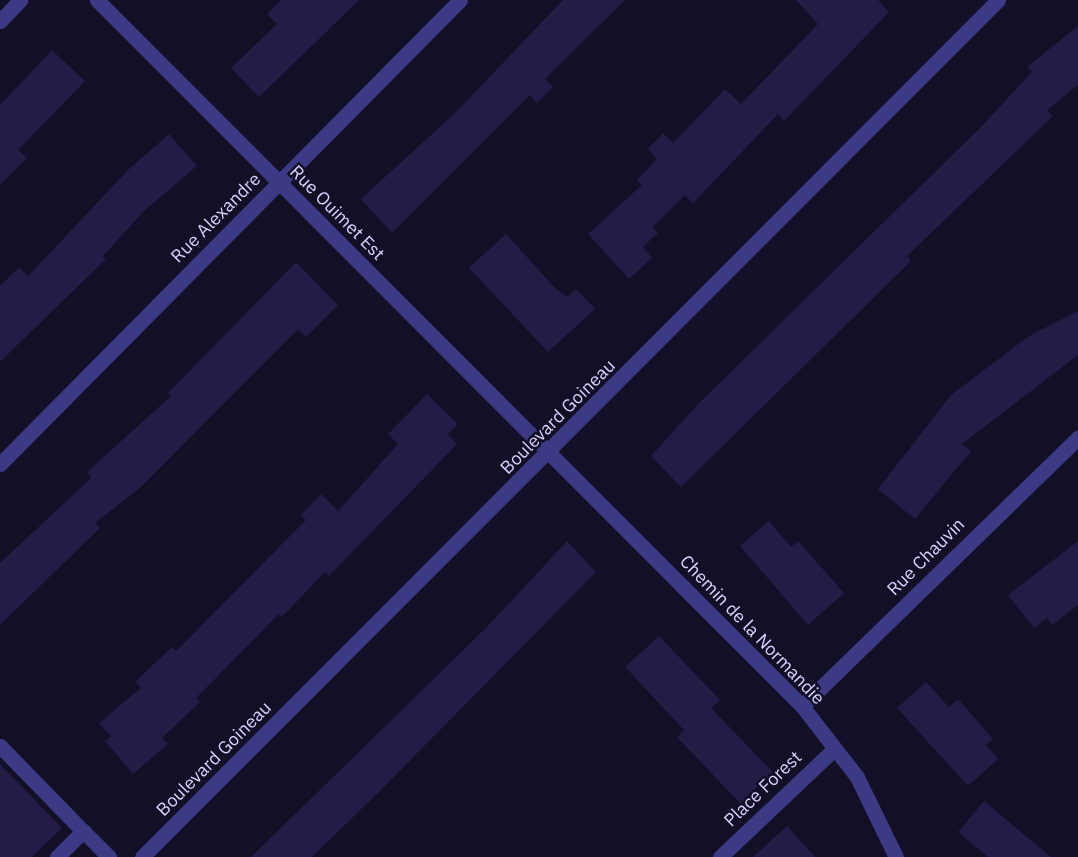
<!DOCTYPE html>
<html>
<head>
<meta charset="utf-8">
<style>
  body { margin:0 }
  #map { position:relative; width:1078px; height:857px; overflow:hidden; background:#130f26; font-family:"IBM Plex Sans",sans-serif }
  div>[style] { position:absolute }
  .building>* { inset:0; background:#241b47 }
  .lane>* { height:15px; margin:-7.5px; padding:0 7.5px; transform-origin:7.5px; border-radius:7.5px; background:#3d3a85 }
  .street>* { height:15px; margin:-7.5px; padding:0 7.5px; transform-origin:7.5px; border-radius:7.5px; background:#3d3a85 }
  span { translate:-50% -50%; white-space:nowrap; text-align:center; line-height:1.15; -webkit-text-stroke:5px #130f26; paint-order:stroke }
  .street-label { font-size:18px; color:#d9d4ff }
</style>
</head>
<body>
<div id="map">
  <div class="building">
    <i style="clip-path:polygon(281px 0,359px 0,259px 97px,231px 68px,277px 24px,267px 14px)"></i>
    <i style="clip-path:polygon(563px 0,625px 0,545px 79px,553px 87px,537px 103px,530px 95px,392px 233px,361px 199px,456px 112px)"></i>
    <i style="clip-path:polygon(796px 0,878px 0,889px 12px,784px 121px,778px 114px,693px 203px,685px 195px,653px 227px,658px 233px,643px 247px,652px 258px,629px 279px,588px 234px,642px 185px,637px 180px,657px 159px,648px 149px,663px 133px,673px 143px,725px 89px,741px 104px,818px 24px)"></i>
    <i style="clip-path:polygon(1078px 26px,1078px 85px,1047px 110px,1053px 116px,907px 256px,911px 261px,681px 487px,651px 456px,698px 404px,982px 126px,1032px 72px,1027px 67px)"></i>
    <i style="clip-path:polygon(52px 50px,85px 81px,18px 150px,27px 158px,0 185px,0 105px)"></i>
    <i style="clip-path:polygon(169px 134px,197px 166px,144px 211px,103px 256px,106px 259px,0 362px,0 286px,19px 267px,28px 276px,128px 170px)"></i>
    <i style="clip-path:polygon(506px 234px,554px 287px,567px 297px,576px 289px,595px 309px,548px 352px,469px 268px)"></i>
    <i style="clip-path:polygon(296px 262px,338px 305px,306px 337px,298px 329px,141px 487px,95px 523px,100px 528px,0 625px,0 563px,91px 478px,87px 472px,171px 396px,168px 393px)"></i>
    <i style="clip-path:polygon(1078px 311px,1078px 355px,962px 444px,971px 451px,915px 519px,878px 489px,951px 395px,1029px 336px)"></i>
    <i style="clip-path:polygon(427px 394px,458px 424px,448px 434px,457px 444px,329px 576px,325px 572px,282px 617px,279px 614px,196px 698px,200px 702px,162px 738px,168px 744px,133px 774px,105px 741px,111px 737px,99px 723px,141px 688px,135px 682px,172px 647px,176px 651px,306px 520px,301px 515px,321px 494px,338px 511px,398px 444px,388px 434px)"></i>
    <i style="clip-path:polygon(769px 521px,791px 547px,798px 541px,844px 593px,808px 625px,740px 546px)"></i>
    <i style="clip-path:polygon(567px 541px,596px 572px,378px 793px,312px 857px,251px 857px,488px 626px)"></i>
    <i style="clip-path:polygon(1078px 541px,1078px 605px,1052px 625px,1047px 618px,1034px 628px,1008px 595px)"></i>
    <i style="clip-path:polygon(659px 636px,720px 700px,711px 708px,773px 772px,740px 803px,677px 737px,684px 730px,625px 667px)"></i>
    <i style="clip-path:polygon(926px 682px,949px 707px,958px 699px,993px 739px,986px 745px,998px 759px,968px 786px,897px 708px)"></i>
    <i style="clip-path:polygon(0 764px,62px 828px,32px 857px,0 857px)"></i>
    <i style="clip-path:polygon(984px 801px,1051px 857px,988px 857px,958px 832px)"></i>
    <i style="clip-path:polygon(787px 826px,815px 857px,753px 857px)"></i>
  </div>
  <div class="lane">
    <i style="left:0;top:746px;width:119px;rotate:45.7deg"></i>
    <i style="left:57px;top:857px;width:37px;rotate:-45deg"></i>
    <i style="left:83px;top:831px;width:37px;rotate:45deg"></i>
  </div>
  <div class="street">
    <i style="left:97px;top:0;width:998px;rotate:45.04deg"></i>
    <i style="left:802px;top:706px;width:90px;rotate:52.2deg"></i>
    <i style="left:857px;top:777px;width:89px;rotate:64deg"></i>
    <i style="left:0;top:21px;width:29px;rotate:-46deg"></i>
    <i style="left:0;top:464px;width:653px;rotate:-45.25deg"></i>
    <i style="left:802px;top:706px;width:385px;rotate:-44.2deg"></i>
    <i style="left:142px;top:857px;width:1211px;rotate:-45.03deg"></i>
    <i style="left:720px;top:857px;width:156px;rotate:-43.4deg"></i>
  </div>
  <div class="street-label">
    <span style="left:337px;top:213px;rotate:45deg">Rue Ouimet Est</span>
    <span style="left:216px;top:218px;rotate:-45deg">Rue Alexandre</span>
    <span style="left:558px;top:417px;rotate:-45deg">Boulevard Goineau</span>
    <span style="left:926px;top:557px;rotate:-45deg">Rue Chauvin</span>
    <span style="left:752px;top:630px;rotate:46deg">Chemin de la Normandie</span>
    <span style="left:214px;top:759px;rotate:-45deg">Boulevard Goineau</span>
    <span style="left:763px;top:789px;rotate:-44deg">Place Forest</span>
  </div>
</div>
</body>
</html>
